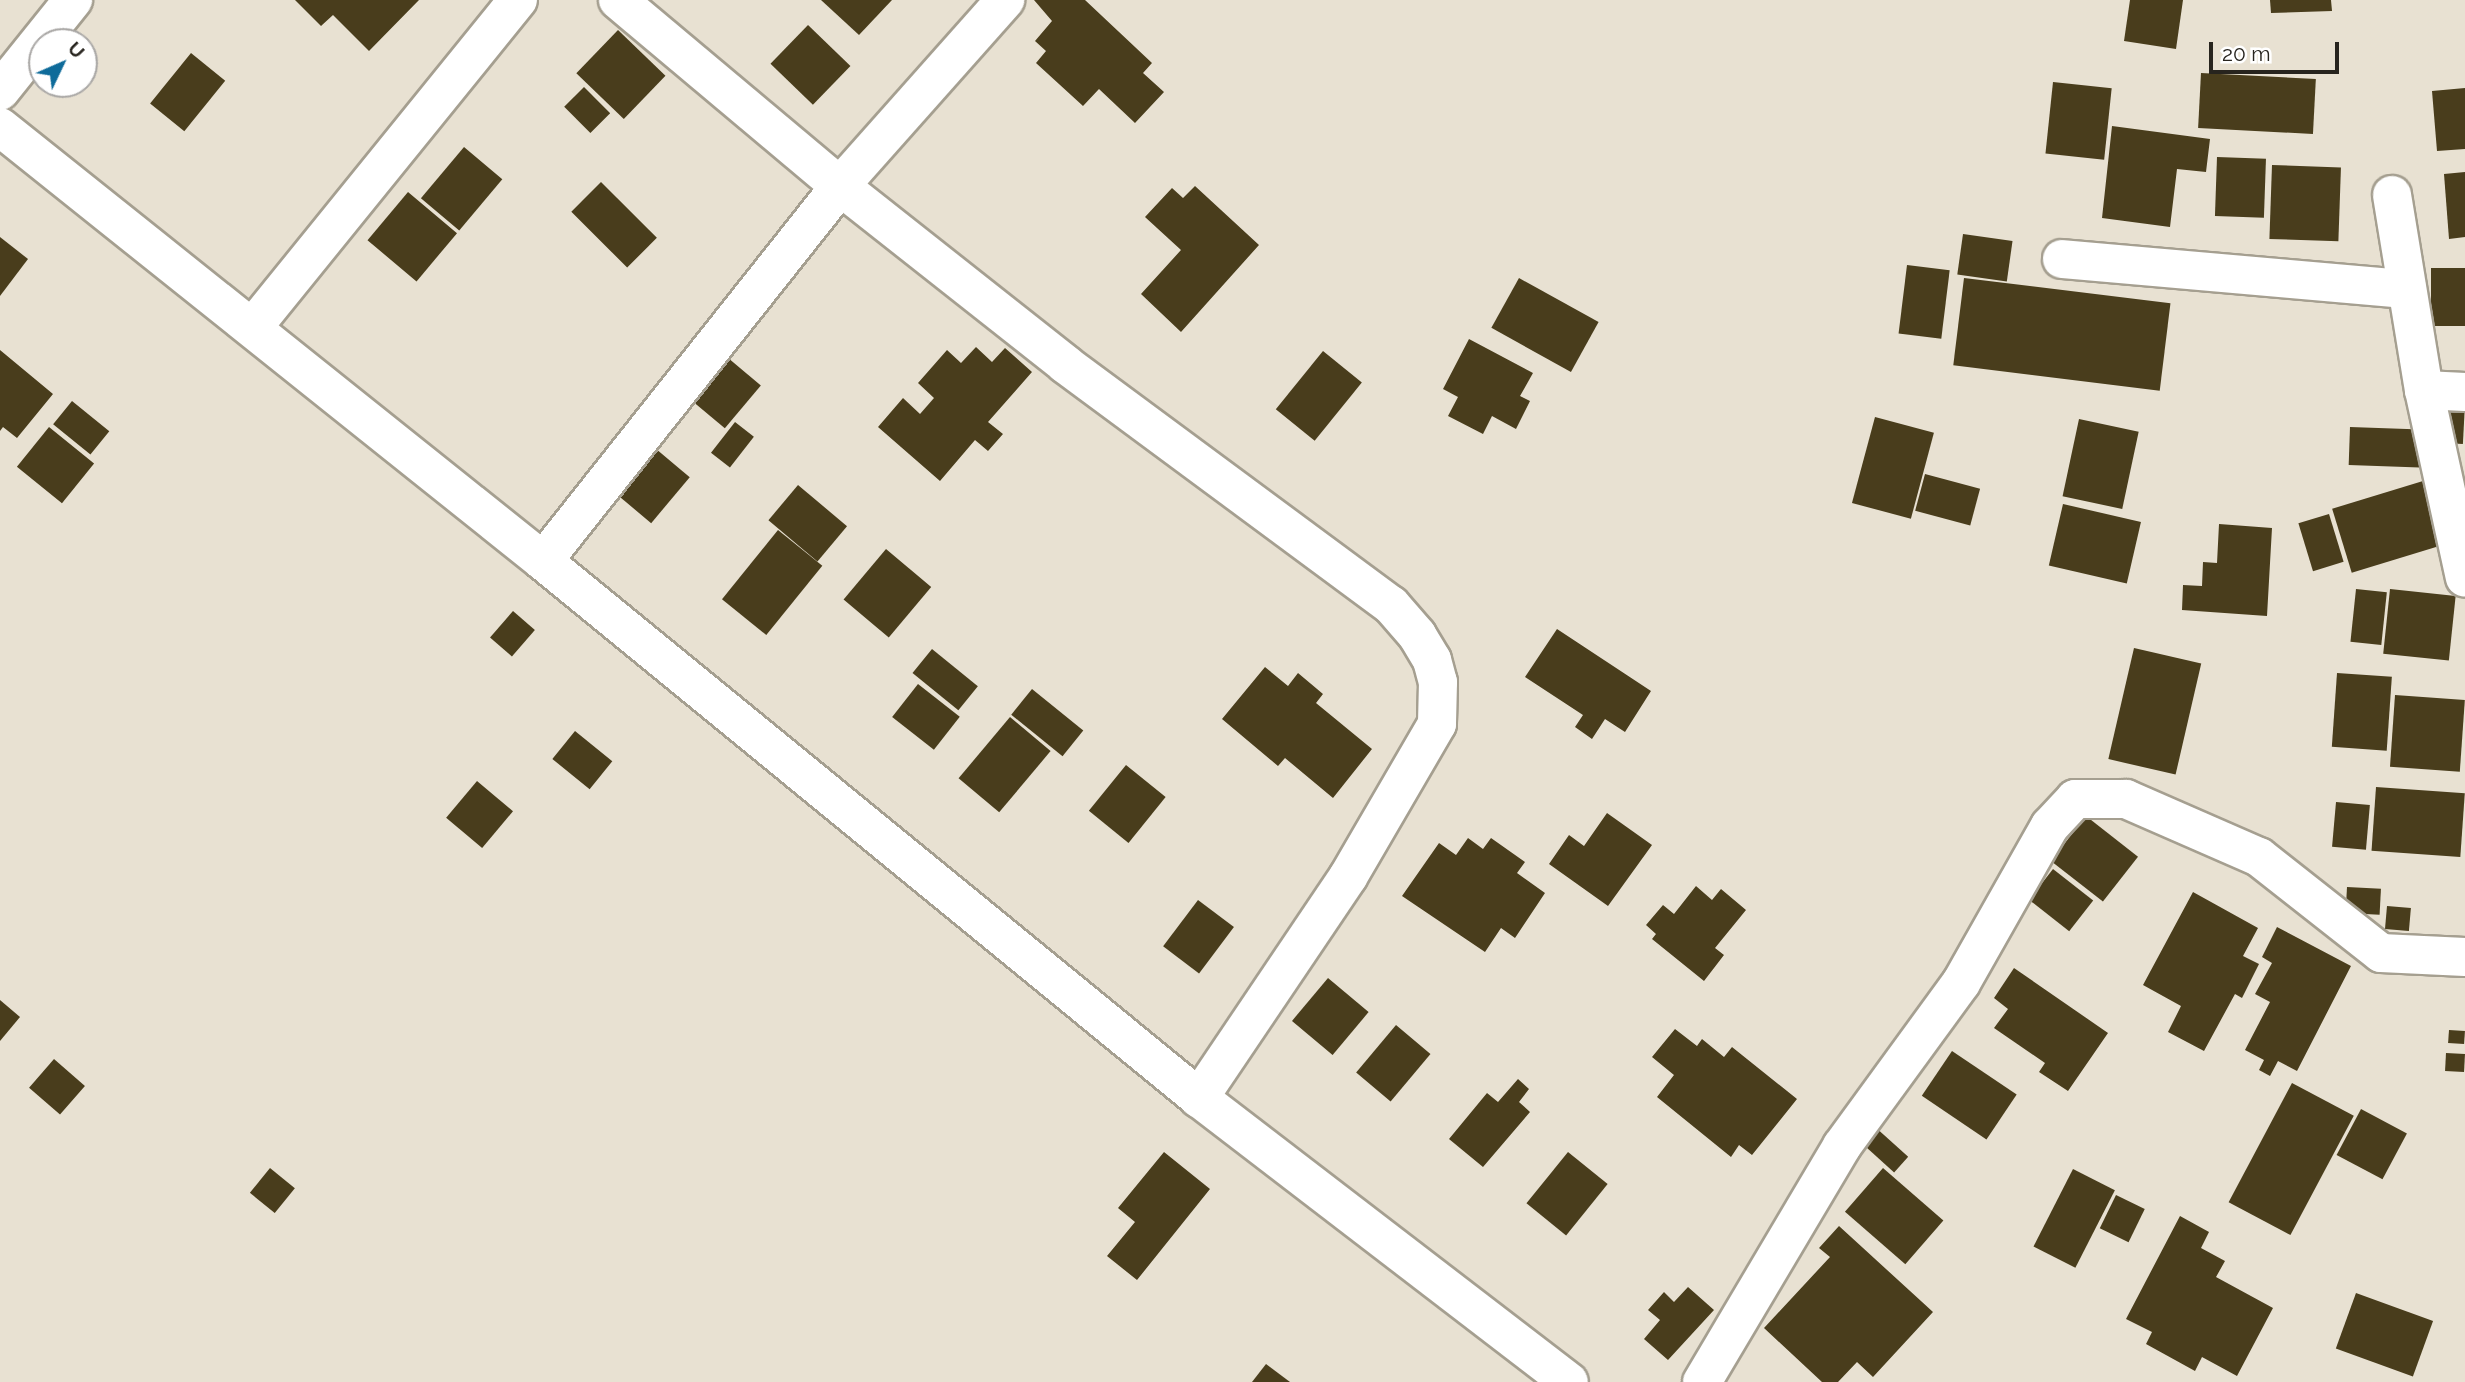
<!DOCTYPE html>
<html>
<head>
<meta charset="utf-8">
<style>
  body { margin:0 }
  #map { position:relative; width:2465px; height:1382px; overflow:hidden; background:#e8e1d2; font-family:Raleway,sans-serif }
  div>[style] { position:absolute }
  .building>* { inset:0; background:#493d1c; transform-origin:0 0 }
  .roads { filter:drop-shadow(2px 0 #a59f90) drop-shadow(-2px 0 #a59f90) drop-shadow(0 2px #a59f90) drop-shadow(0 -2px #a59f90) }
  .minor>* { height:38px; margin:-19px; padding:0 19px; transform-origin:19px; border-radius:19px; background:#fff }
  span { translate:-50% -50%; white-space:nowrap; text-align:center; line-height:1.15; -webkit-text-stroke:7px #fff; paint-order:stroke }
  .north { position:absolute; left:28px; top:28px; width:70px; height:70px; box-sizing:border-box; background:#fff; border:2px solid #a9a7a5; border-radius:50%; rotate:46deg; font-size:19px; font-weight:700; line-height:28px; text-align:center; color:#27241e }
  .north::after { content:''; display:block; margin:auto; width:24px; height:32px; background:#0e6b9a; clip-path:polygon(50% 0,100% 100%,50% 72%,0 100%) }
  .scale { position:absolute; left:2209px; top:42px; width:130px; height:32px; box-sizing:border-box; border:4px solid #27241e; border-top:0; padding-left:9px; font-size:21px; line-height:24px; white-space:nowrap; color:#27241e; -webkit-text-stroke:5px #fff; paint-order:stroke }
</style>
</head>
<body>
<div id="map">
  <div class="building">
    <i style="clip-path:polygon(295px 0,419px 0,369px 51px,333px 15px,321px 26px)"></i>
    <i style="clip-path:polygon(821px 0,892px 0,859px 35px)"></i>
    <i style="clip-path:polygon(1034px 0,1085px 0,1152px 63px,1143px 73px,1164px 92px,1135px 123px,1099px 89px,1083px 106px,1036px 63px,1046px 51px,1035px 41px,1052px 21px)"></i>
    <i style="clip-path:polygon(2130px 0,2183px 0,2176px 49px,2124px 41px)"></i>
    <i style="clip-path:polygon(2270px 0,2331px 0,2332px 11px,2271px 13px)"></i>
    <i style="left:808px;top:25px;width:59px;height:54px;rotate:44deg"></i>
    <i style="left:618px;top:30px;width:66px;height:60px;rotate:44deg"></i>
    <i style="left:191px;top:53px;width:44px;height:65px;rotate:39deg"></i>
    <i style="left:2201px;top:73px;width:115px;height:55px;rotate:3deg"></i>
    <i style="left:2053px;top:82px;width:59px;height:72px;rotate:6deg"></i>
    <i style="left:584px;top:87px;width:37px;height:28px;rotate:45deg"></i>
    <i style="clip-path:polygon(2465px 88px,2465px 149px,2437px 151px,2432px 91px)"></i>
    <i style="clip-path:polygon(2112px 126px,2210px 139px,2206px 172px,2177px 169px,2170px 227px,2102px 218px)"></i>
    <i style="left:464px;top:147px;width:50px;height:67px;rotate:40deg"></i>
    <i style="left:2217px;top:157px;width:49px;height:59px;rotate:2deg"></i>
    <i style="left:2272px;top:165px;width:69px;height:74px;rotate:2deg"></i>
    <i style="clip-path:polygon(2465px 172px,2465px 237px,2449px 239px,2444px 174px)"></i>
    <i style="left:601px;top:182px;width:79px;height:42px;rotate:45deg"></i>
    <i style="clip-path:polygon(1195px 186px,1259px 245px,1181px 332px,1141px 294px,1181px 250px,1145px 217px,1172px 188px,1183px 198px)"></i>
    <i style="left:408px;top:192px;width:64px;height:63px;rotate:40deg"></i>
    <i style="left:1963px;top:234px;width:50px;height:41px;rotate:8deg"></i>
    <i style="clip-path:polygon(0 237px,28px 259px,0 296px)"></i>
    <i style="left:1907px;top:265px;width:43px;height:69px;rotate:7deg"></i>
    <i style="left:2465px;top:268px;width:58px;height:34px;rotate:90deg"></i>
    <i style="left:1519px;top:278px;width:91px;height:57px;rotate:29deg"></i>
    <i style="left:1964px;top:278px;width:208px;height:88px;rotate:7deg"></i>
    <i style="clip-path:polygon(1469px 339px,1533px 373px,1520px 396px,1530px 401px,1516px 429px,1492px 416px,1483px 434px,1448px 416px,1458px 397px,1443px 389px)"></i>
    <i style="clip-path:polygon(976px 347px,992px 362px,1005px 348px,1032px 372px,988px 422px,1003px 434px,988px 451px,975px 440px,940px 481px,878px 427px,903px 398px,920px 414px,934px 398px,918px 383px,947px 350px,961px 363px)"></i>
    <i style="clip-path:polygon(0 350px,53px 394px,17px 438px,3px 427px,0 431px)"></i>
    <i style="left:1323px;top:351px;width:50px;height:75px;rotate:39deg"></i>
    <i style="left:721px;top:352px;width:52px;height:56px;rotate:40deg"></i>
    <i style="left:72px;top:401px;width:48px;height:30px;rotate:39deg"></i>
    <i style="left:2445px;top:403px;width:20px;height:40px;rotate:3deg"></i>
    <i style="left:1875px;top:417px;width:61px;height:89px;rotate:15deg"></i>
    <i style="left:2079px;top:419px;width:61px;height:79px;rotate:12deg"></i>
    <i style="left:735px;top:422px;width:24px;height:39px;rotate:38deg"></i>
    <i style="left:49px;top:427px;width:58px;height:51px;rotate:39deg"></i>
    <i style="left:2350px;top:427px;width:71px;height:38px;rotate:2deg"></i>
    <i style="left:643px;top:438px;width:61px;height:60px;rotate:40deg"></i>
    <i style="left:1925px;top:474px;width:57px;height:38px;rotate:15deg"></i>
    <i style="left:2423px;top:481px;width:67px;height:95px;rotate:73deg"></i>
    <i style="left:798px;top:485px;width:64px;height:46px;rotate:40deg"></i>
    <i style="left:2063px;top:504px;width:80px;height:63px;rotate:13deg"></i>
    <i style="left:2329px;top:514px;width:50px;height:32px;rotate:73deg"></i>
    <i style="clip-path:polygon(2219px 524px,2272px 528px,2267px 616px,2182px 610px,2183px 585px,2202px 586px,2203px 562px,2217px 563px)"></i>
    <i style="left:778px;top:530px;width:57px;height:89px;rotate:39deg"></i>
    <i style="left:886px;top:549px;width:59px;height:66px;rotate:40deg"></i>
    <i style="left:2356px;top:589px;width:31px;height:53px;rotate:6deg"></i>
    <i style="left:2390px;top:589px;width:66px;height:65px;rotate:6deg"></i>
    <i style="left:513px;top:611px;width:29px;height:35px;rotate:41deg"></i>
    <i style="clip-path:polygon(1557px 629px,1651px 691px,1625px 732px,1605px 719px,1592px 739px,1575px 727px,1583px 715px,1525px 677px)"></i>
    <i style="left:2134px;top:648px;width:69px;height:114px;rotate:13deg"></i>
    <i style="left:932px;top:649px;width:59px;height:31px;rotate:39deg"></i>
    <i style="clip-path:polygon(1265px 667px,1288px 686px,1298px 673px,1323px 694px,1316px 703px,1372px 749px,1333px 798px,1285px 758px,1278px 766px,1222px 719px)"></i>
    <i style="left:2337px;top:673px;width:55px;height:74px;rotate:4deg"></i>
    <i style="left:918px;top:684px;width:53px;height:42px;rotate:38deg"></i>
    <i style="left:1032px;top:689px;width:66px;height:33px;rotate:39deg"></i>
    <i style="left:2395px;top:695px;width:70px;height:72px;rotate:4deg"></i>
    <i style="left:1010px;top:717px;width:53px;height:80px;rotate:40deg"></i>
    <i style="left:575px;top:731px;width:48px;height:36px;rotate:39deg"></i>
    <i style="left:1126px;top:765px;width:51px;height:59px;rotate:39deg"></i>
    <i style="left:477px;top:781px;width:47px;height:48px;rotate:40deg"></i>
    <i style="left:2376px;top:787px;width:89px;height:64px;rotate:4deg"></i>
    <i style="left:2336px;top:802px;width:34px;height:45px;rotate:5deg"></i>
    <i style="clip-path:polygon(1607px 813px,1652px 845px,1608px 906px,1549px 864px,1569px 835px,1584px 846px)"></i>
    <i style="left:2086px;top:816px;width:66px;height:57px;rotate:38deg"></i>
    <i style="clip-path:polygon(1468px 838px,1483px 849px,1491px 838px,1525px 862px,1517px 873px,1545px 893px,1515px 938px,1501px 928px,1485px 952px,1402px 896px,1439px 843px,1456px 855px)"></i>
    <i style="left:2053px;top:869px;width:51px;height:39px;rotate:38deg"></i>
    <i style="clip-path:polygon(1696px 886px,1712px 900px,1721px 889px,1746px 910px,1715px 948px,1724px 955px,1704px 981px,1652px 939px,1656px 934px,1646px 925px,1663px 905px,1674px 914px)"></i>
    <i style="left:2347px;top:887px;width:34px;height:26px;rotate:3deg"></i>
    <i style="clip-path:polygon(2193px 892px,2258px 928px,2243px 956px,2259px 964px,2242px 998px,2235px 994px,2204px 1051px,2168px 1032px,2181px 1006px,2143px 985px)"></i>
    <i style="left:1198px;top:900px;width:45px;height:58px;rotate:37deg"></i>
    <i style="left:2387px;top:906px;width:24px;height:23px;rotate:5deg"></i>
    <i style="clip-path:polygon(2277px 927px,2351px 966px,2297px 1071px,2278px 1061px,2270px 1076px,2259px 1070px,2264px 1060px,2245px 1050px,2270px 1002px,2255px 994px,2272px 963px,2262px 957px)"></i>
    <i style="clip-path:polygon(2014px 968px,2108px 1033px,2068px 1091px,2039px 1072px,2045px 1063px,1994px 1028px,2008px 1009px,1994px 998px)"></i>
    <i style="left:1328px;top:978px;width:53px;height:56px;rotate:40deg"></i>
    <i style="clip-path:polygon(0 1000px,20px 1017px,0 1041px)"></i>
    <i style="left:1396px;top:1025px;width:45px;height:62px;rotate:40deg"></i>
    <i style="clip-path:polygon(1675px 1029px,1697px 1046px,1702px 1039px,1724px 1057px,1732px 1047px,1797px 1099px,1752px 1155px,1739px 1145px,1731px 1157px,1657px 1097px,1674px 1075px,1652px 1057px)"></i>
    <i style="left:2449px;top:1030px;width:16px;height:13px;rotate:4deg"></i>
    <i style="left:1952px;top:1051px;width:78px;height:54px;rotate:34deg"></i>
    <i style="left:2446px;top:1053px;width:19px;height:18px;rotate:3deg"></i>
    <i style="left:54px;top:1059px;width:41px;height:38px;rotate:41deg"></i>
    <i style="clip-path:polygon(1518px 1079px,1529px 1089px,1519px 1102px,1530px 1112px,1483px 1167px,1449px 1139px,1487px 1093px,1498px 1102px)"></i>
    <i style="left:2292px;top:1083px;width:70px;height:135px;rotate:28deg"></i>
    <i style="left:2361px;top:1109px;width:52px;height:52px;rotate:28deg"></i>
    <i style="left:1874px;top:1126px;width:46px;height:21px;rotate:42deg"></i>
    <i style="clip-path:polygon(1164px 1152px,1210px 1189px,1137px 1280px,1107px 1256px,1135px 1222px,1118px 1208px)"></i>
    <i style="left:1568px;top:1152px;width:51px;height:66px;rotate:39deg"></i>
    <i style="left:270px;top:1168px;width:32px;height:32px;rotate:39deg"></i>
    <i style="left:1883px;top:1168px;width:80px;height:58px;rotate:41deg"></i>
    <i style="left:2073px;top:1169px;width:47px;height:87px;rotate:27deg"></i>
    <i style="left:2116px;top:1195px;width:32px;height:37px;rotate:26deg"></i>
    <i style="clip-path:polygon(2180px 1216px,2209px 1232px,2201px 1248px,2225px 1261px,2216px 1277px,2273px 1308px,2237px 1376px,2202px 1357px,2195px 1371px,2146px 1344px,2152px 1332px,2126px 1319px)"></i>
    <i style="clip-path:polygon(1839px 1226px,1933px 1312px,1873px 1377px,1857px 1362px,1838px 1382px,1822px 1382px,1764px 1328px,1830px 1257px,1819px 1248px)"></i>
    <i style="clip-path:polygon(1688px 1287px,1714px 1310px,1668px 1360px,1644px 1339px,1660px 1320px,1648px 1310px,1664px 1292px,1674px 1302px)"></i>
    <i style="left:2356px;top:1293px;width:82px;height:59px;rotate:20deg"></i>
    <i style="clip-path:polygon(1266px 1364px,1290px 1382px,1252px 1382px)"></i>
  </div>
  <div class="roads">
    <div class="minor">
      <i style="left:618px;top:0;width:290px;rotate:40deg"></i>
      <i style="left:840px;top:186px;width:287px;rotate:38.3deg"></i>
      <i style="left:1065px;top:364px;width:405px;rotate:36.5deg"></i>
      <i style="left:1391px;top:605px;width:40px;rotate:49deg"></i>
      <i style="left:1417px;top:635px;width:29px;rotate:59deg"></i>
      <i style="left:1432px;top:660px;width:23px;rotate:75deg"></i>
      <i style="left:1438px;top:682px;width:42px;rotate:91.4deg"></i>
      <i style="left:1437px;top:724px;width:177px;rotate:120.2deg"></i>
      <i style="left:1348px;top:877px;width:267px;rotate:124deg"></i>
      <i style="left:0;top:91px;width:117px;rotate:-51.3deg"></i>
      <i style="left:0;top:127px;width:695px;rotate:38.63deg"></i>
      <i style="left:543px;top:561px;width:848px;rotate:39.3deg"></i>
      <i style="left:1199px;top:1098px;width:466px;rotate:37.5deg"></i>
      <i style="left:2392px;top:195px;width:198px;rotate:80.7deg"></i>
      <i style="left:2424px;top:390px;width:192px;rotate:77.7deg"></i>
      <i style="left:2062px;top:259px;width:346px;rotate:5deg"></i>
      <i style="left:253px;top:327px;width:421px;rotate:-51deg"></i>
      <i style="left:2424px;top:390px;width:41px;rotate:2.8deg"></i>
      <i style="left:543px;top:561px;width:478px;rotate:-51.6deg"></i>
      <i style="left:840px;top:186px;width:249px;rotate:-48.4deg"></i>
      <i style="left:1702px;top:1382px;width:274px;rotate:-59.3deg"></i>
      <i style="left:1842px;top:1146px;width:202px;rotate:-53.9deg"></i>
      <i style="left:1961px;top:983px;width:180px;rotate:-60.5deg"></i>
      <i style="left:2050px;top:826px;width:37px;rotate:-47deg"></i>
      <i style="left:2075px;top:799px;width:51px"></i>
      <i style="left:2126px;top:799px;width:145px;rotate:23.6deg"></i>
      <i style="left:2259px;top:857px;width:155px;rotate:38.2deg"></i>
      <i style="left:2381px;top:953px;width:84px;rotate:2.7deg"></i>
    </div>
  </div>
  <div class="north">U</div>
  <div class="scale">20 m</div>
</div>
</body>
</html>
